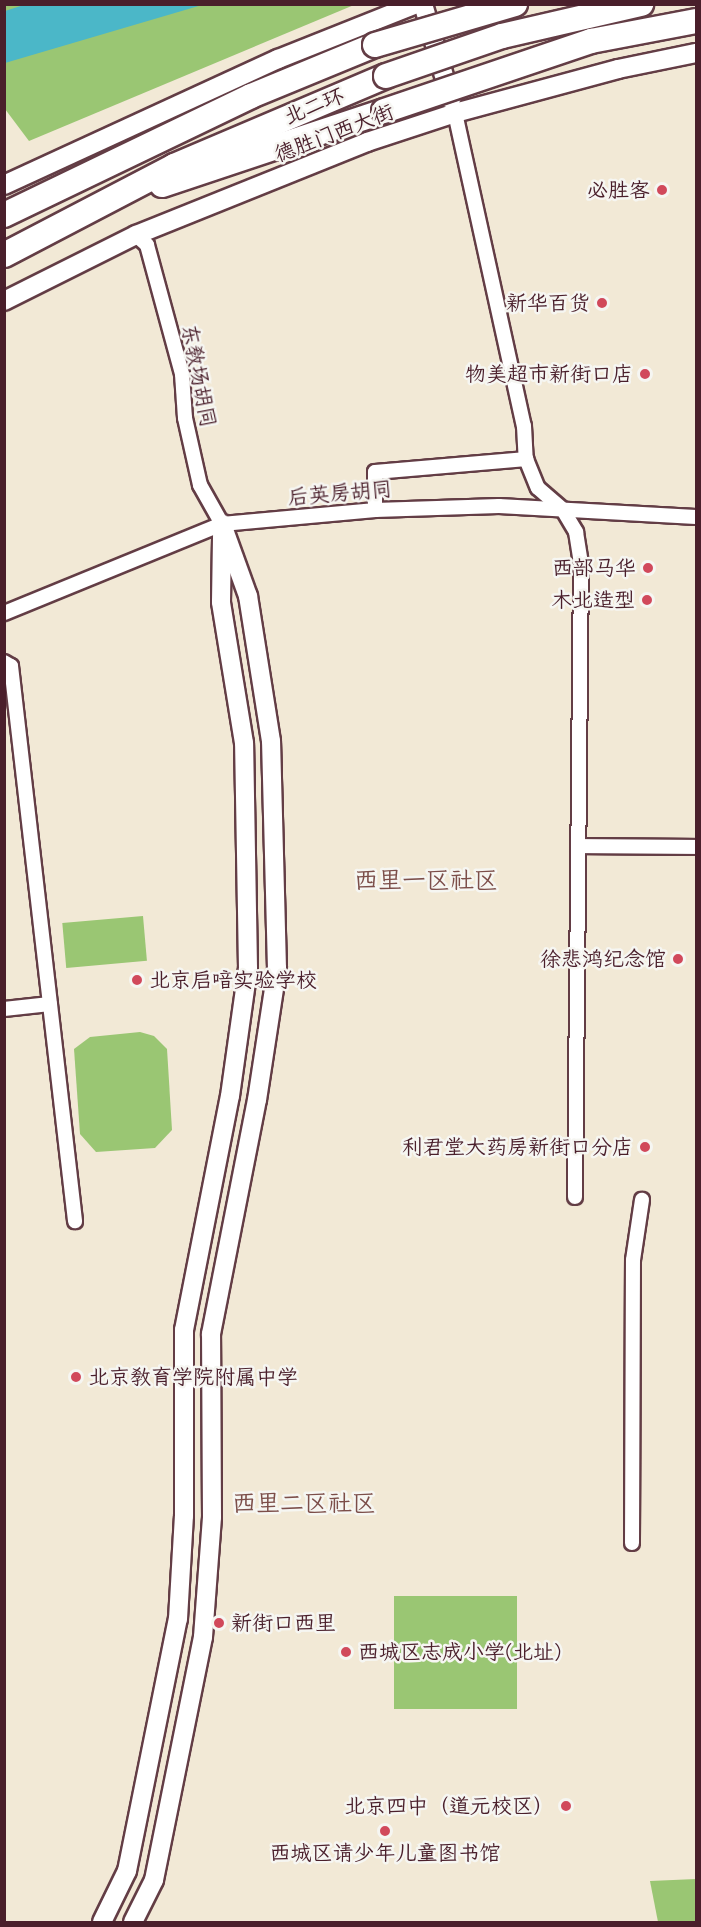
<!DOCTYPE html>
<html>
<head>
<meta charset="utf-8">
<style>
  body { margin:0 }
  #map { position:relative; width:701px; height:1927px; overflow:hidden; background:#f2e9d6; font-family:"Comic Neue","LXGW WenKai TC",sans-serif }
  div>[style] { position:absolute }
  .green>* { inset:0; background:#9ac673; transform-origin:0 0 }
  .water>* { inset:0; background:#4bb7c8 }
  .roads { filter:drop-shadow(2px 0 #633d45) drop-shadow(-2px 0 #633d45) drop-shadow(0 2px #633d45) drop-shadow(0 -2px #633d45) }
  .street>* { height:14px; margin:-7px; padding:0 7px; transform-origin:7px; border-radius:7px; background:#fff }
  .secondary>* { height:18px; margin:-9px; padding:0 9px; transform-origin:9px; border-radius:9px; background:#fff }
  .highway>* { height:24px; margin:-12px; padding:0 12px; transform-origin:12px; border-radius:12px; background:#fff }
  .bridges { filter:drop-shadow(2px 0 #633d45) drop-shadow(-2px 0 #633d45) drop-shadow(0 2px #633d45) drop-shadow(0 -2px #633d45) }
  .highway-bridge>* { height:24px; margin:-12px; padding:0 12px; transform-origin:12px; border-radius:12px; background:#fff }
  .dots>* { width:16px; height:16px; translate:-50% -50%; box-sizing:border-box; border:3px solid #f6f6f2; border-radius:50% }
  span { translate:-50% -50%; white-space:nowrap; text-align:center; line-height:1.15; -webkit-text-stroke:5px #f6f6f2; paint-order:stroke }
  .street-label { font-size:21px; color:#4a1f2b }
  .poi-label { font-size:21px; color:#4a1f2b }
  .right { translate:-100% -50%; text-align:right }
  .left { translate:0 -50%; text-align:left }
  .quarter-label { font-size:24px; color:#7c4e49 }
  .frame { position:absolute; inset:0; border:6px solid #4a1f2b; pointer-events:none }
</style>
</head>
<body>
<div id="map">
  <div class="green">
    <i style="clip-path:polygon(5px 5px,354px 5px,29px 141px,5px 109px)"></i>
    <i style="left:143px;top:916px;width:45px;height:81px;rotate:85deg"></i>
    <i style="clip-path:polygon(140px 1032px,154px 1036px,167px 1049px,172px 1130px,155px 1148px,96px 1152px,80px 1134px,74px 1049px,90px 1037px)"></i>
    <i style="left:394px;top:1596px;width:123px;height:113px"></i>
    <i style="clip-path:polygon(696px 1879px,696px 1922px,658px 1922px,650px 1881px)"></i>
  </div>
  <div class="water">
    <i style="clip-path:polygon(27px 4px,202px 4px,202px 5px,5px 63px,5px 11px)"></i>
  </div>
  <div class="roads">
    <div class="street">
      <i style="left:455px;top:113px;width:321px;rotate:77.6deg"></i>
      <i style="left:524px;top:426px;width:33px;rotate:87deg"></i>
      <i style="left:526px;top:459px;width:31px;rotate:68deg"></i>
      <i style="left:538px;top:488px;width:33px;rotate:41deg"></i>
      <i style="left:563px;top:510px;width:26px;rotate:59deg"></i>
      <i style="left:576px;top:532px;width:30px;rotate:81deg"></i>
      <i style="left:581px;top:562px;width:635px;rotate:90.54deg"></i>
      <i style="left:136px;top:235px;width:15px;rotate:42deg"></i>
      <i style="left:147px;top:245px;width:134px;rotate:74.8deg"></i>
      <i style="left:182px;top:374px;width:44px;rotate:86.1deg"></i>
      <i style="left:185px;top:418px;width:69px;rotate:77.4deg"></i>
      <i style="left:200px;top:485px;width:45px;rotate:60.6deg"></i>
      <i style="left:375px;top:510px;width:38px;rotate:-90deg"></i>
      <i style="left:375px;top:472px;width:152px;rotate:-4.9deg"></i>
      <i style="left:4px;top:613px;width:235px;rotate:-22.2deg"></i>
      <i style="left:222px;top:524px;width:154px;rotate:-5.2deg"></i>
      <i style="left:375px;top:510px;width:124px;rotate:-1.8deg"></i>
      <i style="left:499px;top:506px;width:197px;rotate:3.2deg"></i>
      <i style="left:4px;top:662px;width:8px;rotate:30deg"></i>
      <i style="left:11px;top:666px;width:559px;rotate:83.42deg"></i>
      <i style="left:578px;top:846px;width:118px;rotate:0.5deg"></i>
      <i style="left:4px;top:1009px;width:46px;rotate:-6.2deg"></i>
      <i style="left:632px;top:1543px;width:283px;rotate:-89.8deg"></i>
      <i style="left:633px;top:1260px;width:61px;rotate:-81.5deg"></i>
    </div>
    <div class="secondary">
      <i style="left:423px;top:4px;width:100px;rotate:73.7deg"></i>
      <i style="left:4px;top:185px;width:302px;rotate:-24.7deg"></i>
      <i style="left:278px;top:59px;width:149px;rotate:-21.7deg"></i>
      <i style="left:4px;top:301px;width:148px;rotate:-26.6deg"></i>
      <i style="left:136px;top:235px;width:249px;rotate:-21.9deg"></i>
      <i style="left:367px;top:142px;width:93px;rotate:-18.2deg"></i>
      <i style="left:455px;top:113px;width:169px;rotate:-15.1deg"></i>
      <i style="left:618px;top:69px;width:80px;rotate:-11.6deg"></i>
      <i style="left:102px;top:1922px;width:57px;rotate:-63.9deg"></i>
      <i style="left:127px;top:1871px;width:257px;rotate:-78.6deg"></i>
      <i style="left:178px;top:1619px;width:103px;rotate:-86.7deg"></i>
      <i style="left:184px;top:1516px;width:186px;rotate:-90deg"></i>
      <i style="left:184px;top:1330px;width:238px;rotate:-78.9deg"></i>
      <i style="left:230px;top:1096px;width:129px;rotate:-82deg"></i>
      <i style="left:248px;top:968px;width:225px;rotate:-91deg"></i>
      <i style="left:244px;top:743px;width:143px;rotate:-99.3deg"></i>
      <i style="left:221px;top:602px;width:67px;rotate:-89.1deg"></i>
      <i style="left:133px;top:1922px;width:47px;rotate:-63.4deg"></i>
      <i style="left:154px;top:1880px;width:248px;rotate:-78.6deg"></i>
      <i style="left:203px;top:1637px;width:120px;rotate:-85.7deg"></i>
      <i style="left:212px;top:1517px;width:183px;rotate:-90.3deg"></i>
      <i style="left:211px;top:1334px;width:238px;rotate:-78.9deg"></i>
      <i style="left:257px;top:1100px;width:133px;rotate:-81.3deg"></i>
      <i style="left:277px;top:969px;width:228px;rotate:-91.5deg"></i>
      <i style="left:271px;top:741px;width:147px;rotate:-99deg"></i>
      <i style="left:248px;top:596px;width:77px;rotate:-109.9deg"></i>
    </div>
    <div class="highway">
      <i style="left:162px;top:185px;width:234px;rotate:-18.4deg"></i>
      <i style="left:4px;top:215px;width:274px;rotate:-25.7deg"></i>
      <i style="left:251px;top:96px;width:134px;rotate:-22.4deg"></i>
      <i style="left:4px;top:255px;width:192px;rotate:-27.6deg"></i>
      <i style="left:174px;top:166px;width:230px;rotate:-23deg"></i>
    </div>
  </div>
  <div class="bridges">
    <div class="highway-bridge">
      <i style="left:375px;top:45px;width:146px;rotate:-16.3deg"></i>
      <i style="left:386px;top:76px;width:123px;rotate:-19deg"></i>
      <i style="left:502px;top:36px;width:143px;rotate:-13deg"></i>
      <i style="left:384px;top:111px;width:219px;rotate:-18.7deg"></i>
      <i style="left:591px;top:41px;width:107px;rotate:-10.8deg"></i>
    </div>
  </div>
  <div class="dots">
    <i style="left:662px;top:190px;background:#d1495b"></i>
    <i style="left:602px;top:303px;background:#d1495b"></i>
    <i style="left:645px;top:374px;background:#d1495b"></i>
    <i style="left:648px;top:568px;background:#d1495b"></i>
    <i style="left:647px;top:600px;background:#d1495b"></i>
    <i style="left:678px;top:959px;background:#d1495b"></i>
    <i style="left:137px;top:980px;background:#d1495b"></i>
    <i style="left:645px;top:1147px;background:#d1495b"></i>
    <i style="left:76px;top:1377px;background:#d1495b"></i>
    <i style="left:219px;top:1623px;background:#d1495b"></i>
    <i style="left:346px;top:1652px;background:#d1495b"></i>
    <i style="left:566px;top:1806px;background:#d1495b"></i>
    <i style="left:385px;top:1831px;background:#d1495b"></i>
  </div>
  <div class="street-label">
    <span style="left:314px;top:106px;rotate:-22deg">北二环</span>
    <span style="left:334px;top:133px;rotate:-21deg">德胜门西大街</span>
    <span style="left:199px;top:376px;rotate:79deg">东教场胡同</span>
    <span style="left:340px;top:493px;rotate:-5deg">后英房胡同</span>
  </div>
  <div class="poi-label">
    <span class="right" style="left:650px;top:190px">必胜客</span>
    <span class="right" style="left:590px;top:303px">新华百货</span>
    <span class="right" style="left:633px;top:374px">物美超市新街口店</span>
    <span class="right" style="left:636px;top:568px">西部马华</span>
    <span class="right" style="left:635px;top:600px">木北造型</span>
    <span class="right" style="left:666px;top:959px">徐悲鸿纪念馆</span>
    <span class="left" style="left:149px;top:980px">北京启喑实验学校</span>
    <span class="right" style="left:633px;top:1147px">利君堂大药房新街口分店</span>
    <span class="left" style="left:88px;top:1377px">北京教育学院附属中学</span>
    <span class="left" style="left:231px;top:1623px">新街口西里</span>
    <span class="left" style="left:358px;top:1652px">西城区志成小学(北址)</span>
    <span class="right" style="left:554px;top:1806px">北京四中（道元校区）</span>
    <span style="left:385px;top:1853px">西城区请少年儿童图书馆</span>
  </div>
  <div class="quarter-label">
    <span style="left:426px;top:881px">西里一区社区</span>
    <span style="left:304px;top:1504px">西里二区社区</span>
  </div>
  <div class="frame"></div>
</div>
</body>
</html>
